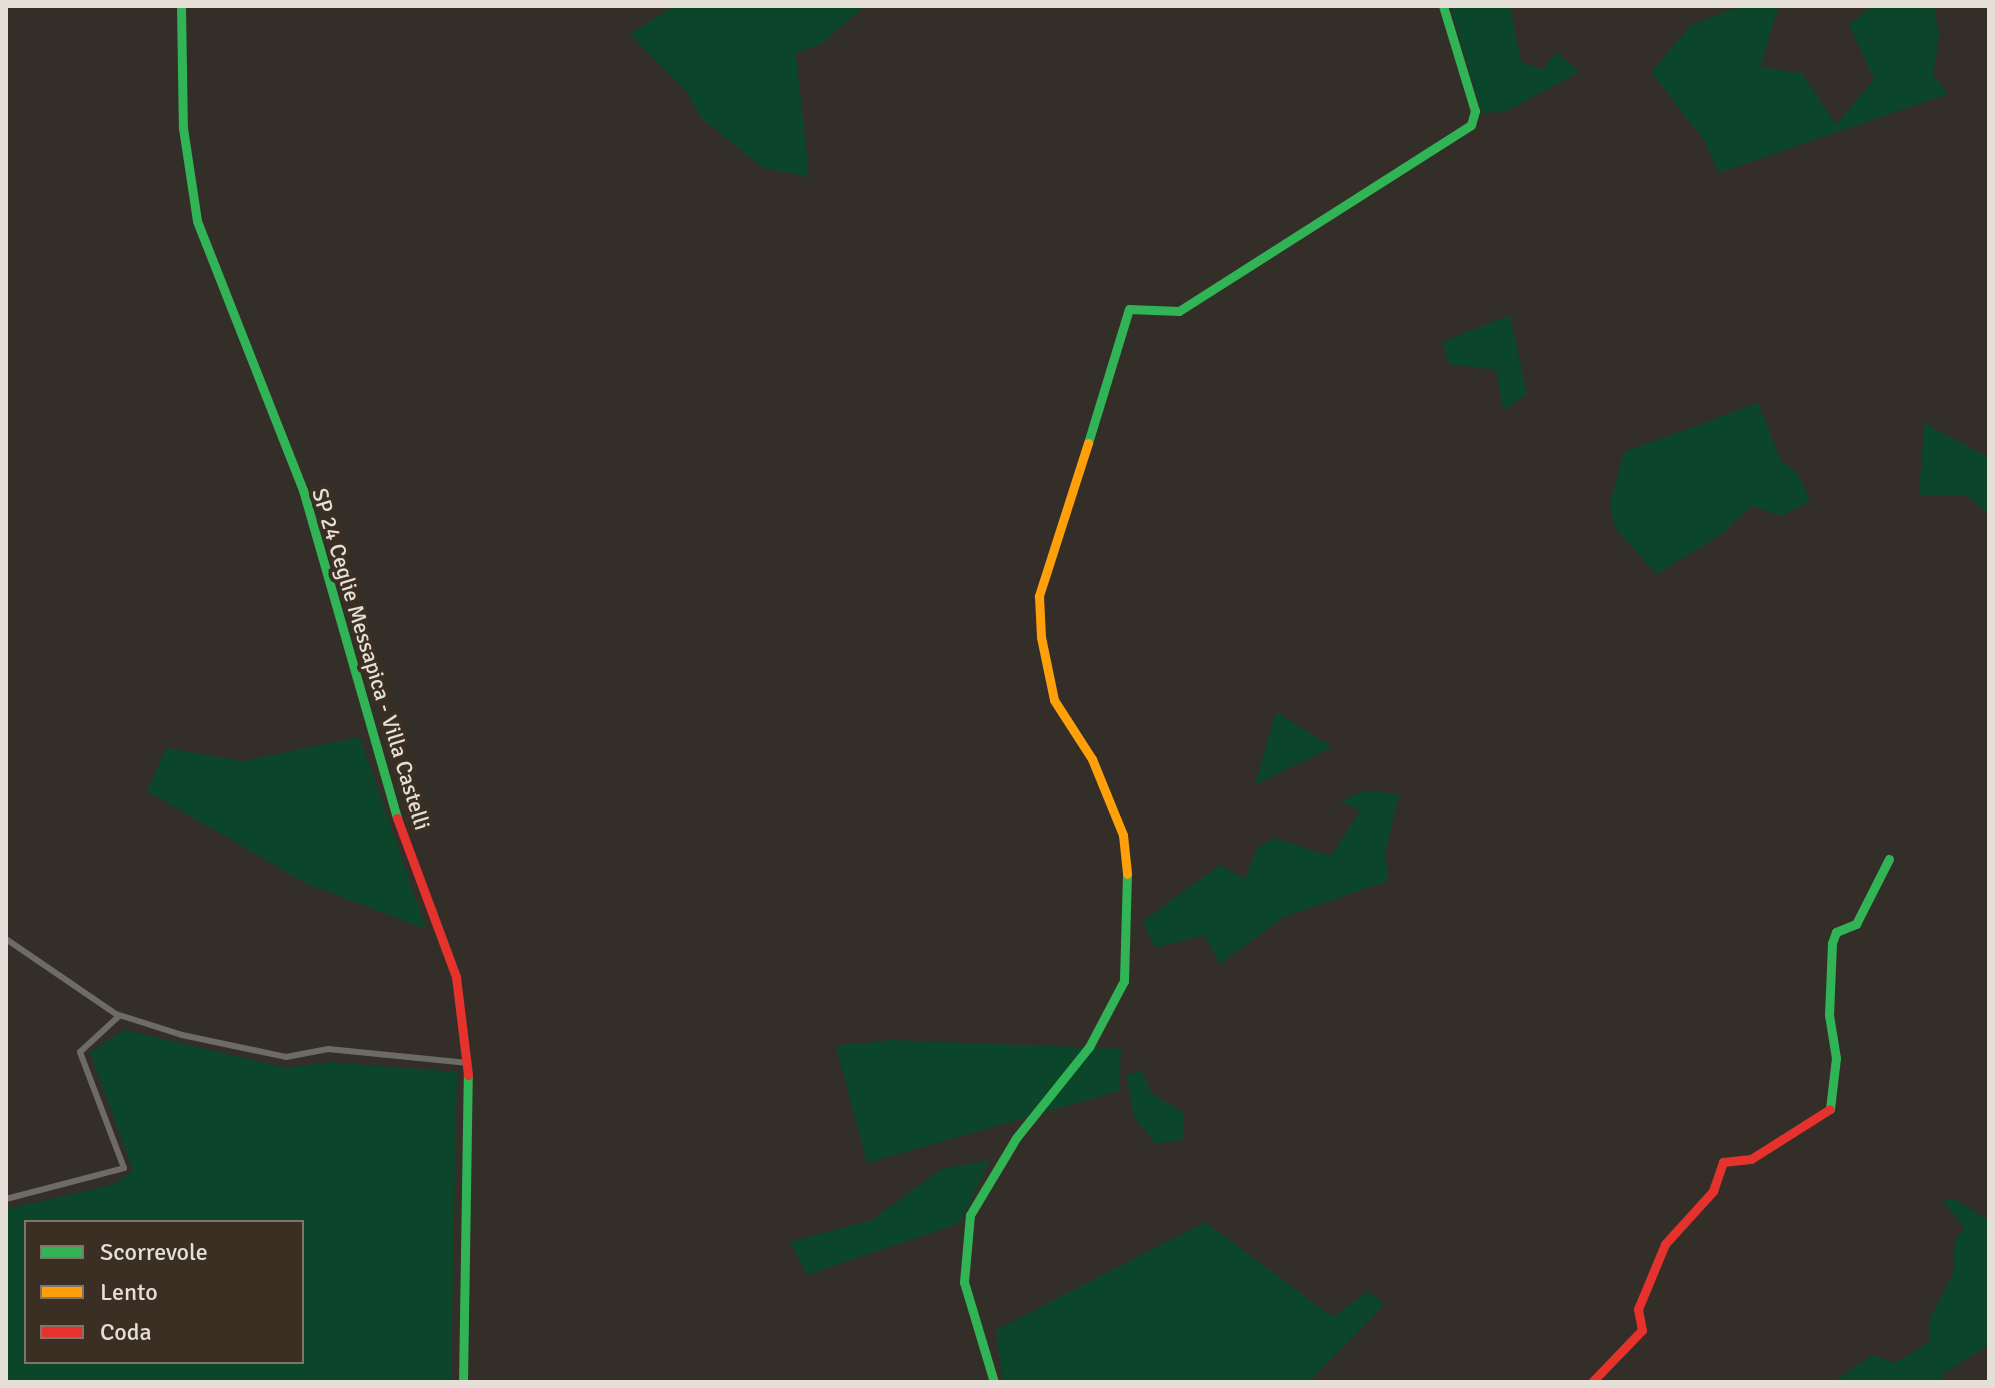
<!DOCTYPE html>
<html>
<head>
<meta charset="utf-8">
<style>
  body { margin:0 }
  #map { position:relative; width:1995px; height:1388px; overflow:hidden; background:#342e28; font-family:Signika,sans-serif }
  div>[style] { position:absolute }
  .green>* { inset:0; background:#0b452a }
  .street>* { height:6px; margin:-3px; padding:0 3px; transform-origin:3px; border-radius:3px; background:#6d6b68 }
  .fast>* { height:9px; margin:-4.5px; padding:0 4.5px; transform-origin:4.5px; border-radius:4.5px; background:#30b455 }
  .slow>* { height:9px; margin:-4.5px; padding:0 4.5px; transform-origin:4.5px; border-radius:4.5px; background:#ff9f0a }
  .jam>* { height:9px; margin:-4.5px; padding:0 4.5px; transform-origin:4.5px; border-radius:4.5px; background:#e5322d }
  span { translate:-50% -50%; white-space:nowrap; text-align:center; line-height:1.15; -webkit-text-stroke:8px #3a2f22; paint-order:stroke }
  .street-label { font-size:22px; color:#e6dfd7 }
  .frame { position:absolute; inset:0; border:8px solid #e6dfd7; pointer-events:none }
  .legend { position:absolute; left:24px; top:1220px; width:280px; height:144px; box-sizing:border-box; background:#3a2f22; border:2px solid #7f756a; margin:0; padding:10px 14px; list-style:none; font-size:24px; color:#e6dfd7 }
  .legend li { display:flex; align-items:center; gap:16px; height:40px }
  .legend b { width:40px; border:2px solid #7f756a }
</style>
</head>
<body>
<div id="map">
  <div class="green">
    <i style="clip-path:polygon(674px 6px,865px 6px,821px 44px,796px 53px,809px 177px,763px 168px,701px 118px,687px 93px,630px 34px)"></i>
    <i style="clip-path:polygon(1450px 6px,1510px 6px,1521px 62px,1543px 69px,1557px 52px,1579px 72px,1505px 112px,1482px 113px)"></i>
    <i style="clip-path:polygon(1741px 6px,1779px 6px,1760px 67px,1802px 73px,1836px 125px,1874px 79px,1849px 25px,1872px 6px,1934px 6px,1939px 36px,1933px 74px,1948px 94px,1718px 173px,1706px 143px,1651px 72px,1691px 25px)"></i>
    <i style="clip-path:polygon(1510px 315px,1527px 394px,1503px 411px,1496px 370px,1449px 364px,1442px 342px)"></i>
    <i style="clip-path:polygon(1758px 403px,1781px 460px,1798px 474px,1810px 501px,1782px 516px,1752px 506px,1719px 536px,1656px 574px,1615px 528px,1610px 504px,1624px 452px)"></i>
    <i style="clip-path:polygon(1924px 423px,1989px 458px,1987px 514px,1968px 496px,1919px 496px)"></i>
    <i style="clip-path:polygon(1276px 712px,1332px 747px,1255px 785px)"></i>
    <i style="clip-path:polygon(360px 737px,426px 929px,307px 884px,147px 791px,166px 748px,243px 761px)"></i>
    <i style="clip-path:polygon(1365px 791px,1399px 794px,1385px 852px,1388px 881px,1284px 917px,1220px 964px,1204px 935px,1155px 948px,1143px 921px,1220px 865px,1245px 879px,1257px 848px,1274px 838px,1331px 856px,1360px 811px,1340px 801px)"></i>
    <i style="clip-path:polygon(evenodd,125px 1030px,286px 1068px,330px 1062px,457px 1072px,451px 1382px,6px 1382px,6px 1209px,112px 1185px,133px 1171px,90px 1052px,125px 1030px,26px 1222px,302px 1222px,302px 1362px,26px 1362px,26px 1222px)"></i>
    <i style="clip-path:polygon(892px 1040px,1121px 1049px,1119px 1091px,867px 1163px,836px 1046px)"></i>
    <i style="clip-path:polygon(1141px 1070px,1152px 1094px,1183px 1112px,1183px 1139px,1156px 1144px,1134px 1117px,1126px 1076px)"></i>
    <i style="clip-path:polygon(990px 1160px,960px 1223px,807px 1275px,790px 1242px,872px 1220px,941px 1169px)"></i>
    <i style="clip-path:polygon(1954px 1199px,1989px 1220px,1989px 1345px,1941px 1375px,1944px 1382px,1833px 1382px,1872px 1355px,1895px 1363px,1929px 1342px,1929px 1320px,1953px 1274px,1955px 1240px,1965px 1228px,1942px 1201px)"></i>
    <i style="clip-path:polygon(1205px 1222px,1333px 1317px,1369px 1291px,1384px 1305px,1309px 1382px,1003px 1382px,996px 1330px)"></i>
  </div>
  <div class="street">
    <i style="left:6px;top:939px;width:133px;rotate:34.3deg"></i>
    <i style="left:116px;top:1014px;width:69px;rotate:17.7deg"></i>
    <i style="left:182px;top:1035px;width:106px;rotate:11.9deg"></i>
    <i style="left:286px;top:1057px;width:43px;rotate:-10.8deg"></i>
    <i style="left:328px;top:1049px;width:141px;rotate:5.7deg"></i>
    <i style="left:6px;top:1199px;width:122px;rotate:-14.7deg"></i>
    <i style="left:124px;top:1168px;width:124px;rotate:-110.8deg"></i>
    <i style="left:80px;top:1052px;width:53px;rotate:-42.7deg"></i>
  </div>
  <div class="fast">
    <i style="left:181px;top:6px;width:122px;rotate:89.1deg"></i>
    <i style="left:183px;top:128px;width:94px;rotate:81.4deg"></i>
    <i style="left:197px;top:221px;width:289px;rotate:68.5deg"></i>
    <i style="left:303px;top:490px;width:341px;rotate:74deg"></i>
    <i style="left:1088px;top:443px;width:140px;rotate:-73deg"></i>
    <i style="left:1129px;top:309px;width:50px;rotate:2.3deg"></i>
    <i style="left:1179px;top:311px;width:346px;rotate:-32.5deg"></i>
    <i style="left:1471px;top:125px;width:15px;rotate:-74deg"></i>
    <i style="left:1475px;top:111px;width:110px;rotate:-106.9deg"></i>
    <i style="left:1830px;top:1109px;width:51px;rotate:-83.3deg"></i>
    <i style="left:1836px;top:1058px;width:44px;rotate:-99.2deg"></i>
    <i style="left:1829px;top:1015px;width:72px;rotate:-87.6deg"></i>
    <i style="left:1832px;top:943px;width:12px;rotate:-70deg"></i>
    <i style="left:1836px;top:932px;width:22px;rotate:-22deg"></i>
    <i style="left:1856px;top:924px;width:73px;rotate:-63.1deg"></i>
    <i style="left:463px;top:1382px;width:307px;rotate:-89.1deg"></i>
    <i style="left:994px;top:1382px;width:104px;rotate:-106.7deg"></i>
    <i style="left:964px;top:1282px;width:67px;rotate:-84.9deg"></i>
    <i style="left:970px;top:1215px;width:90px;rotate:-59.1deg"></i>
    <i style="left:1016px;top:1138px;width:117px;rotate:-51.3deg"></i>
    <i style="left:1089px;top:1047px;width:75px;rotate:-62.1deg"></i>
    <i style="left:1124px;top:981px;width:107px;rotate:-88.4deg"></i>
  </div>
  <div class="slow">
    <i style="left:1088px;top:443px;width:161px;rotate:107.8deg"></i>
    <i style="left:1039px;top:596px;width:41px;rotate:87.2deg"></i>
    <i style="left:1041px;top:637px;width:64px;rotate:78.3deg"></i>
    <i style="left:1054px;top:700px;width:70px;rotate:57.2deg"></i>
    <i style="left:1092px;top:759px;width:82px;rotate:67.8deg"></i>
    <i style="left:1123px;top:835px;width:39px;rotate:84deg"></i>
  </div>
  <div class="jam">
    <i style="left:397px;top:818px;width:170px;rotate:69.6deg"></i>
    <i style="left:456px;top:977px;width:99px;rotate:83deg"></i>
    <i style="left:1592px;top:1382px;width:72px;rotate:-46.1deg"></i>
    <i style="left:1642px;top:1330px;width:21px;rotate:-101deg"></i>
    <i style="left:1638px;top:1309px;width:70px;rotate:-67.4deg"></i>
    <i style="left:1665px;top:1244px;width:72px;rotate:-47.8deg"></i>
    <i style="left:1713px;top:1191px;width:31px;rotate:-71deg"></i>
    <i style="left:1723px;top:1162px;width:28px;rotate:-6deg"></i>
    <i style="left:1751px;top:1159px;width:93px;rotate:-32.3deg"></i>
  </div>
  <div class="street-label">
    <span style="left:371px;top:659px;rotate:73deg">SP 24 Ceglie Messapica - Villa Castelli</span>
  </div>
  <div class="frame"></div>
  <ul class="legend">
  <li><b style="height:10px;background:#30b455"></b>Scorrevole</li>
  <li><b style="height:10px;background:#ff9f0a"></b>Lento</li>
  <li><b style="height:10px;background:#e5322d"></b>Coda</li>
  </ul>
</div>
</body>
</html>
